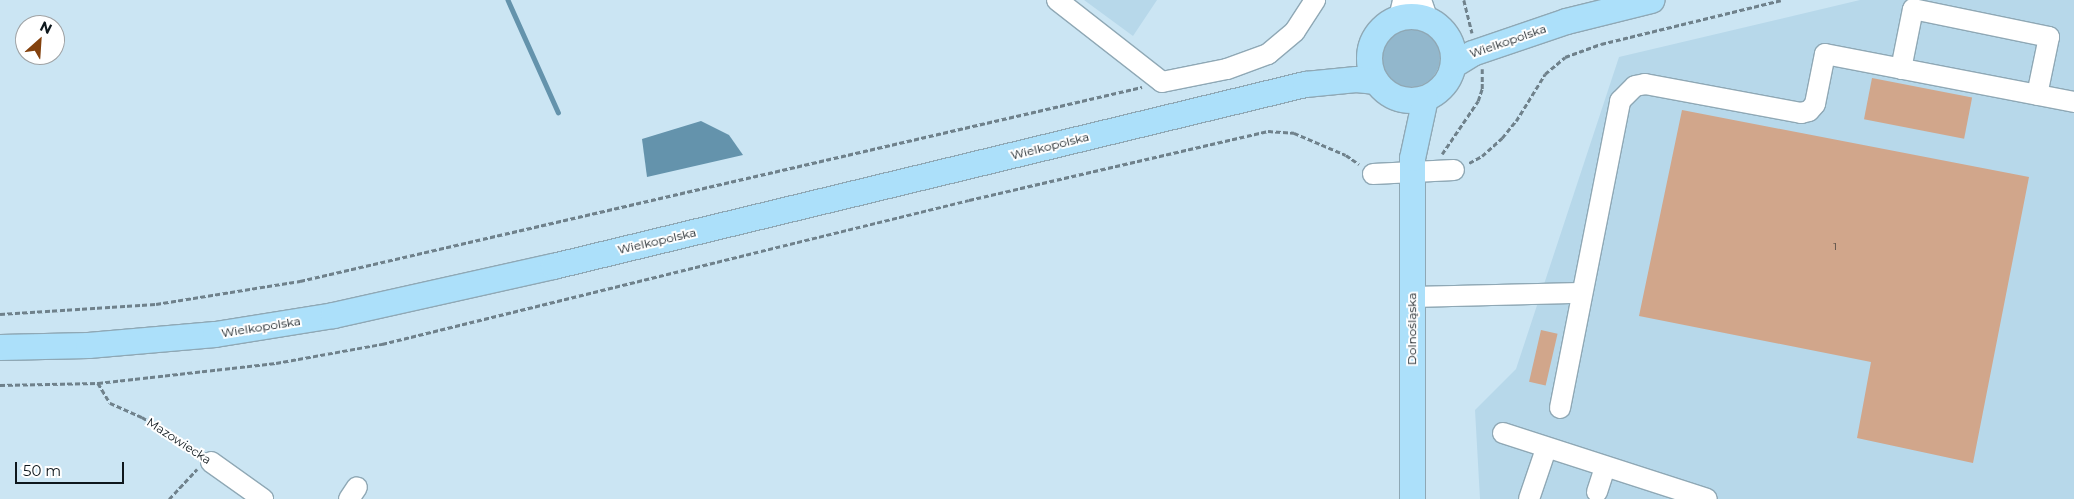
<!DOCTYPE html>
<html>
<head>
<meta charset="utf-8">
<style>
  body { margin:0 }
  #map { position:relative; width:2074px; height:499px; overflow:hidden; background:#cbe5f3; font-family:Montserrat,sans-serif }
  div>[style] { position:absolute }
  .built>* { inset:0; background:#b7d8ea }
  .green>* { inset:0; background:#92b7cc }
  .round { border-radius:50% }
  .water>* { inset:0; background:#6493ac }
  .stream>* { height:4.5px; margin:-2.25px; padding:0 2.25px; transform-origin:2.25px; border-radius:2.25px; background:#6493ac }
  .building>* { inset:0; background:#d1a68b; transform-origin:0 0 }
  .path>* { height:2.5px; margin-top:-1.25px; transform-origin:0; background:repeating-linear-gradient(90deg,#6f818b 0 5px,transparent 0 7.5px) }
  .roads { filter:drop-shadow(1px 0 #8fa8b5) drop-shadow(-1px 0 #8fa8b5) drop-shadow(0 1px #8fa8b5) drop-shadow(0 -1px #8fa8b5) }
  .minor>* { height:20px; margin:-10px; padding:0 10px; transform-origin:10px; border-radius:10px; background:#fff }
  .major>* { height:25px; margin:-12.5px; padding:0 12.5px; transform-origin:12.5px; border-radius:12.5px; background:#ace0fa }
  .major>.ring { margin:-12.5px; padding:0; box-sizing:content-box; background:none; border:25px solid #ace0fa; border-radius:50% }
  span { translate:-50% -50%; white-space:nowrap; text-align:center; line-height:1.15; -webkit-text-stroke:4px #fff; paint-order:stroke }
  .number-label { font-size:10px; color:#3f3b38 }
  .number-label span { -webkit-text-stroke-width:0 }
  .street-label { font-size:12px; color:#0e171c }
  .north { position:absolute; left:15px; top:15px; width:50px; height:50px; box-sizing:border-box; background:#fff; border:1px solid #9fa2a4; border-radius:50%; rotate:26deg; font-size:14px; font-weight:700; line-height:20px; text-align:center; color:#0e171c }
  .north::after { content:''; display:block; margin:auto; width:18px; height:22px; background:#83410d; clip-path:polygon(50% 0,100% 100%,50% 72%,0 100%) }
  .scale { position:absolute; left:15px; top:462px; width:109px; height:22px; box-sizing:border-box; border:2px solid #0e171c; border-top:0; padding-left:6px; font-size:15px; line-height:18px; white-space:nowrap; color:#0e171c; -webkit-text-stroke:4px #fff; paint-order:stroke }
</style>
</head>
<body>
<div id="map">
  <div class="built">
    <i style="clip-path:polygon(1084px 0,1157px 0,1133px 36px)"></i>
    <i style="clip-path:polygon(1860px 0,2074px 0,2074px 499px,1480px 499px,1475px 410px,1516px 369px,1619px 57px)"></i>
  </div>
  <div class="green">
    <i class="round" style="left:1382px;top:29px;width:58px;height:58px"></i>
  </div>
  <div class="water">
    <i style="clip-path:polygon(701px 121px,729px 135px,743px 155px,647px 177px,642px 139px)"></i>
  </div>
  <div class="stream">
    <i style="left:508px;top:0;width:123px;rotate:65.9deg"></i>
  </div>
  <div class="building">
    <i style="left:1872px;top:78px;width:102px;height:42px;rotate:11deg"></i>
    <i style="clip-path:polygon(1682px 110px,2029px 177px,1973px 463px,1857px 438px,1871px 362px,1639px 316px)"></i>
    <i style="left:1541px;top:330px;width:17px;height:53px;rotate:13deg"></i>
  </div>
  <div class="path">
    <i style="left:1464px;top:0;width:34px;rotate:76deg"></i>
    <i style="left:1442px;top:154px;width:64px;rotate:-55.8deg"></i>
    <i style="left:1478px;top:101px;width:13px;rotate:-72deg"></i>
    <i style="left:1482px;top:89px;width:20px;rotate:-90deg"></i>
    <i style="left:1469px;top:163px;width:15px;rotate:-28deg"></i>
    <i style="left:1482px;top:156px;width:27px;rotate:-42deg"></i>
    <i style="left:1502px;top:138px;width:22px;rotate:-51deg"></i>
    <i style="left:1516px;top:121px;width:55px;rotate:-58.3deg"></i>
    <i style="left:1545px;top:74px;width:26px;rotate:-40deg"></i>
    <i style="left:1565px;top:57px;width:38px;rotate:-20deg"></i>
    <i style="left:1601px;top:44px;width:185px;rotate:-13.7deg"></i>
    <i style="left:0;top:314px;width:156px;rotate:-3.7deg"></i>
    <i style="left:156px;top:304px;width:146px;rotate:-9.1deg"></i>
    <i style="left:300px;top:281px;width:864px;rotate:-12.97deg"></i>
    <i style="left:98px;top:383px;width:23px;rotate:59deg"></i>
    <i style="left:110px;top:403px;width:35px;rotate:24deg"></i>
    <i style="left:142px;top:417px;width:67px;rotate:32.3deg"></i>
    <i style="left:0;top:385px;width:98px;rotate:-1.2deg"></i>
    <i style="left:98px;top:383px;width:179px;rotate:-6.4deg"></i>
    <i style="left:276px;top:363px;width:108px;rotate:-10.2deg"></i>
    <i style="left:382px;top:344px;width:604px;rotate:-13.78deg"></i>
    <i style="left:969px;top:200px;width:307px;rotate:-13deg"></i>
    <i style="left:1268px;top:131px;width:26px;rotate:4deg"></i>
    <i style="left:1294px;top:133px;width:56px;rotate:22.9deg"></i>
    <i style="left:1346px;top:155px;width:16px;rotate:35deg"></i>
    <i style="left:169px;top:499px;width:41px;rotate:-47deg"></i>
  </div>
  <div class="roads">
    <div class="minor">
      <i style="left:1057px;top:0;width:133px;rotate:38deg"></i>
      <i style="left:1162px;top:82px;width:66px;rotate:-11.3deg"></i>
      <i style="left:1227px;top:69px;width:44px;rotate:-20.1deg"></i>
      <i style="left:1268px;top:54px;width:35px;rotate:-40deg"></i>
      <i style="left:1295px;top:31px;width:37px;rotate:-57deg"></i>
      <i style="left:1421px;top:0;width:21px;rotate:71deg"></i>
      <i style="left:1399px;top:18px;width:18px;rotate:-77deg"></i>
      <i style="left:1901px;top:69px;width:61px;rotate:-78.7deg"></i>
      <i style="left:1913px;top:9px;width:139px;rotate:11.6deg"></i>
      <i style="left:2049px;top:37px;width:59px;rotate:101.7deg"></i>
      <i style="left:1373px;top:174px;width:81px;rotate:-2.8deg"></i>
      <i style="left:1412px;top:297px;width:169px;rotate:-1.4deg"></i>
      <i style="left:1560px;top:408px;width:313px;rotate:-78.9deg"></i>
      <i style="left:1620px;top:101px;width:21px;rotate:-45deg"></i>
      <i style="left:1635px;top:86px;width:10px;rotate:-11deg"></i>
      <i style="left:1645px;top:84px;width:159px;rotate:10.5deg"></i>
      <i style="left:1801px;top:113px;width:8px;rotate:-14deg"></i>
      <i style="left:1809px;top:111px;width:9px;rotate:-49deg"></i>
      <i style="left:1815px;top:104px;width:51px;rotate:-78.7deg"></i>
      <i style="left:1825px;top:54px;width:254px;rotate:10.9deg"></i>
      <i style="left:1503px;top:433px;width:214px;rotate:17.9deg"></i>
      <i style="left:211px;top:462px;width:64px;rotate:35.4deg"></i>
      <i style="left:1597px;top:492px;width:26px;rotate:-72deg"></i>
      <i style="left:349px;top:499px;width:14px;rotate:-56deg"></i>
      <i style="left:1529px;top:499px;width:53px;rotate:-71.2deg"></i>
    </div>
    <div class="major">
      <i class="ring" style="left:1369px;top:16px;width:59px;height:59px"></i>
      <i style="left:1453px;top:65px;width:22px;rotate:-32deg"></i>
      <i style="left:1472px;top:53px;width:99px;rotate:-18.8deg"></i>
      <i style="left:1566px;top:21px;width:88px;rotate:-13.9deg"></i>
      <i style="left:0;top:347px;width:88px;rotate:-1.3deg"></i>
      <i style="left:88px;top:345px;width:127px;rotate:-5deg"></i>
      <i style="left:215px;top:334px;width:120px;rotate:-9.1deg"></i>
      <i style="left:333px;top:315px;width:225px;rotate:-12.6deg"></i>
      <i style="left:553px;top:266px;width:774px;rotate:-13.61deg"></i>
      <i style="left:1305px;top:84px;width:51px;rotate:-5.6deg"></i>
      <i style="left:1356px;top:79px;width:20px;rotate:6deg"></i>
      <i style="left:1412px;top:499px;width:341px;rotate:-90deg"></i>
      <i style="left:1412px;top:158px;width:61px;rotate:-77.8deg"></i>
    </div>
  </div>
  <div class="number-label">
    <span style="left:1835px;top:247px">1</span>
  </div>
  <div class="street-label">
    <span style="left:1508px;top:41px;rotate:-19deg">Wielkopolska</span>
    <span style="left:1050px;top:146px;rotate:-14deg">Wielkopolska</span>
    <span style="left:657px;top:241px;rotate:-13deg">Wielkopolska</span>
    <span style="left:261px;top:327px;rotate:-9deg">Wielkopolska</span>
    <span style="left:1412px;top:329px;rotate:-90deg">Dolnośląska</span>
    <span style="left:179px;top:441px;rotate:33deg">Mazowiecka</span>
  </div>
  <div class="north">N</div>
  <div class="scale">50 m</div>
</div>
</body>
</html>
